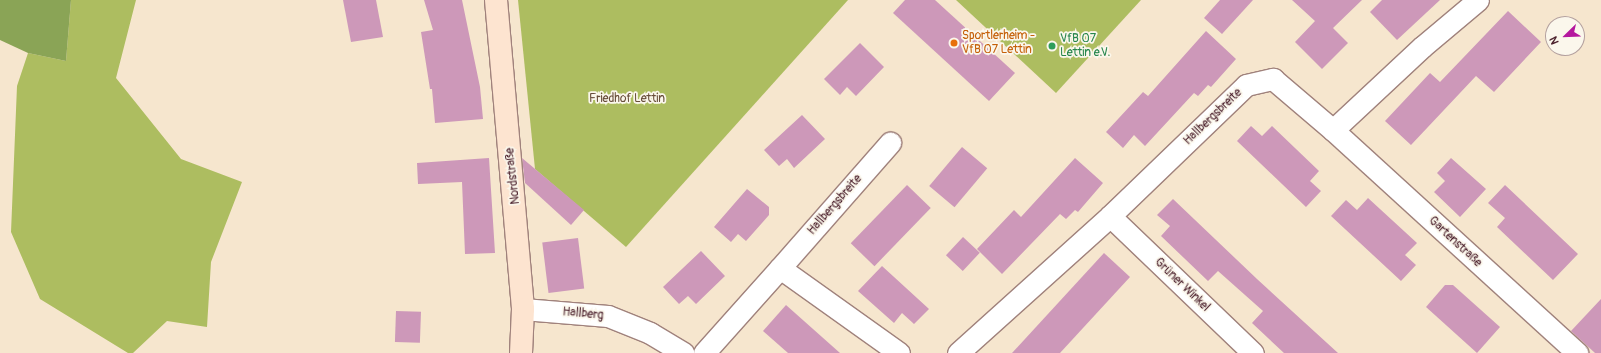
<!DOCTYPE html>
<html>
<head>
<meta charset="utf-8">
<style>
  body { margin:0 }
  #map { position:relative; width:1601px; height:353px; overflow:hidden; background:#f6e6ce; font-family:Pangolin,sans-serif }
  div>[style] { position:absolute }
  .green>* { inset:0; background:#adbd60 }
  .forest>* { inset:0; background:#8aa456 }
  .building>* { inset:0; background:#cd98b9; transform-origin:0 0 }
  .roads { filter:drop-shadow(1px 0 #a0827c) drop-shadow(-1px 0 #a0827c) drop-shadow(0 1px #a0827c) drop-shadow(0 -1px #a0827c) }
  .street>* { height:21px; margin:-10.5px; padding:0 10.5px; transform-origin:10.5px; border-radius:10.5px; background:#fff }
  .secondary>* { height:22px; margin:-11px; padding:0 11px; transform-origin:11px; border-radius:11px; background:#fde4d0 }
  .dots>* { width:11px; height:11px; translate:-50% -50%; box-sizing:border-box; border:2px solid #fbf7ec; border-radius:50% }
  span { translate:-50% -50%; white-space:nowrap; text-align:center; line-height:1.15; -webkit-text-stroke:3.5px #fbf7ec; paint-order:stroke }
  .food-label { font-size:12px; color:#c56008 }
  .left { translate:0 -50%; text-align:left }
  .leisure-label { font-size:12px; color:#27864d }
  .park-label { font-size:12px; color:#684e3b }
  .street-label { font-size:12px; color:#4a1f2b }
  .north { position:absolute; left:1545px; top:16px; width:40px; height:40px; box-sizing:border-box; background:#fbf7ec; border:1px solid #b4a19f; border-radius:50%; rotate:247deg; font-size:11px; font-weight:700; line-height:16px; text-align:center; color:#4a1f2b }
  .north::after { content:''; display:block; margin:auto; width:14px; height:18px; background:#b5179e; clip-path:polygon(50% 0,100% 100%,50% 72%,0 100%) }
</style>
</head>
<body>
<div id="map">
  <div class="green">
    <i style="clip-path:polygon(71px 0,136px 0,116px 78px,181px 159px,242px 182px,211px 262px,207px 327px,167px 321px,133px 353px,128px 353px,40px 299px,11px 232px,17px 86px,28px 53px,66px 61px)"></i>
    <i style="clip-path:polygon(518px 0,848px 0,626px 247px,535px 169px)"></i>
    <i style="clip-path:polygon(956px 0,1141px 0,1056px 93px)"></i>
  </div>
  <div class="forest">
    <i style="clip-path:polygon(0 0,71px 0,66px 61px,28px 53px,0 40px)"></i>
  </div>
  <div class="building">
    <i style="clip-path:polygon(343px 0,376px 0,383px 37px,351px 42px)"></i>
    <i style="clip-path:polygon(424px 0,462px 0,480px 87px,483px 119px,435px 123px,432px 89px,430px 89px,421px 32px,433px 30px)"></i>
    <i style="clip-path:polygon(905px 0,935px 0,1015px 73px,989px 101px,893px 13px)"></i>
    <i style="clip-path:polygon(1220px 0,1253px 0,1222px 34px,1204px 18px)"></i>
    <i style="clip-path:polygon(1292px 0,1362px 0,1333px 28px,1348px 43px,1322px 69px,1295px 42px,1315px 21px)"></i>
    <i style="clip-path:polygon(1382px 0,1440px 0,1397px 40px,1370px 12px)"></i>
    <i style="clip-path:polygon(1508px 11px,1541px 42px,1494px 92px,1476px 76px,1411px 145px,1385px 121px,1430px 73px,1440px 82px)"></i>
    <i style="clip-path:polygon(1206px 31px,1236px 59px,1211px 87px,1208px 85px,1198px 96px,1194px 93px,1145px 146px,1134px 135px,1123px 148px,1106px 132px,1143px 92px,1148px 96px)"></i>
    <i style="clip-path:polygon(860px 43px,884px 67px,856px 96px,847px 87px,840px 95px,824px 79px)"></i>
    <i style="clip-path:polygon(802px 115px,825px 139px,794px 168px,787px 159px,779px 166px,764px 150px)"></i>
    <i style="clip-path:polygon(1251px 126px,1262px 136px,1272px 126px,1319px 171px,1310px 181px,1321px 191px,1306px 207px,1237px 141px)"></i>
    <i style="left:962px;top:147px;width:33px;height:51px;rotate:40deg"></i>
    <i style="clip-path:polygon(489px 158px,495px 253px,465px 254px,462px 182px,418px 184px,417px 163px)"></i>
    <i style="clip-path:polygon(522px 158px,584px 210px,571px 225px,525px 183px)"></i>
    <i style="clip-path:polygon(1075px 158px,1103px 183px,1078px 212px,1075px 210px,1066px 219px,1060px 214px,1002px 274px,977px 249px,1014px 210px,1021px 217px)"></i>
    <i style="clip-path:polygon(1451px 158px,1486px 189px,1460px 217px,1434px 192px,1445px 181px,1437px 173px)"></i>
    <i style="left:907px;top:185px;width:33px;height:81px;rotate:44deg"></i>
    <i style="clip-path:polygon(1505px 185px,1578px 254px,1553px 280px,1497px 227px,1505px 218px,1488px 203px)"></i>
    <i style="clip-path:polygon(747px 189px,769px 207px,769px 215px,746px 241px,738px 234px,731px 242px,714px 227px)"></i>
    <i style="clip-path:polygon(1368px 198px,1417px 243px,1405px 255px,1416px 265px,1401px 281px,1331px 216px,1346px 200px,1357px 210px)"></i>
    <i style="clip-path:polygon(1173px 199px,1257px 279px,1338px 353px,1284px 353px,1252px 323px,1263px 311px,1218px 271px,1208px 281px,1161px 236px,1170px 226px,1157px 215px)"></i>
    <i style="left:963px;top:237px;width:23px;height:25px;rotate:43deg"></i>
    <i style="left:578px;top:238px;width:51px;height:36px;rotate:83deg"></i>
    <i style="clip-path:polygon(701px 251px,725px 276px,696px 304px,688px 296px,679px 304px,663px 287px)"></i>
    <i style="clip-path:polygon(1104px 253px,1130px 277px,1060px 353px,1012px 353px)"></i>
    <i style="clip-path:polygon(882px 266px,929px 309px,914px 324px,902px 313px,894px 323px,858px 291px)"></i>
    <i style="clip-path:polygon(1445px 285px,1453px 285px,1500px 327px,1477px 353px,1426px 307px)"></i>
    <i style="clip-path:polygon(1601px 299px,1601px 353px,1595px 353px,1571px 331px)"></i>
    <i style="clip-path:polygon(786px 305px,840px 353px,788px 353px,763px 331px)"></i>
    <i style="left:396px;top:311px;width:25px;height:31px;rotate:2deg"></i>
  </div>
  <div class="roads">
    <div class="street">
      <i style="left:1333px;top:130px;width:122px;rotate:-43deg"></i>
      <i style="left:1422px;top:47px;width:73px;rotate:-40deg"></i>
      <i style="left:1110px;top:216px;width:198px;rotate:43.8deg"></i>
      <i style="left:780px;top:268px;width:167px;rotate:-48.7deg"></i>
      <i style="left:523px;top:309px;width:85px;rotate:4.7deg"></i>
      <i style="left:608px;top:316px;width:45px;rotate:22deg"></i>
      <i style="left:650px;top:333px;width:39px;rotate:31deg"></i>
      <i style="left:704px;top:353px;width:114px;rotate:-48.2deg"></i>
      <i style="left:780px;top:268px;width:146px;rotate:35.5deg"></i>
      <i style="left:958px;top:353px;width:205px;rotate:-42deg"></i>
      <i style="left:1110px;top:216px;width:189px;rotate:-43.9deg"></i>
      <i style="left:1246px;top:85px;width:28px;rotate:-13deg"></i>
      <i style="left:1273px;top:79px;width:79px;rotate:40.4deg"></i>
      <i style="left:1333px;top:130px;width:331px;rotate:42.4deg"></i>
    </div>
    <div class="secondary">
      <i style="left:496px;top:0;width:310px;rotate:85deg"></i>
      <i style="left:523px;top:309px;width:44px;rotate:92.6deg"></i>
    </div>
  </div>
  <div class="dots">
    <i style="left:954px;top:43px;background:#e8710a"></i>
    <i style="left:1052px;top:46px;background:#2e9e5b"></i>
  </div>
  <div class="food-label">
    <span class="left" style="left:962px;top:43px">Sportlerheim -<br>VfB 07 Lettin</span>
  </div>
  <div class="leisure-label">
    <span class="left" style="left:1060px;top:46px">VfB 07<br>Lettin e.V.</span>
  </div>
  <div class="park-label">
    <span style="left:627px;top:99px">Friedhof Lettin</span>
  </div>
  <div class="street-label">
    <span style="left:1213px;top:117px;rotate:-44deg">Hallbergsbreite</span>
    <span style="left:513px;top:176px;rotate:-96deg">Nordstraße</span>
    <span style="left:835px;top:205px;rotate:-49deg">Hallbergsbreite</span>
    <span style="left:1455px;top:242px;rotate:43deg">Gartenstraße</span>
    <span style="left:1182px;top:285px;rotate:44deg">Grüner Winkel</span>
    <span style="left:583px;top:314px;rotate:5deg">Hallberg</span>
  </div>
  <div class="north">N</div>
</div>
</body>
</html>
